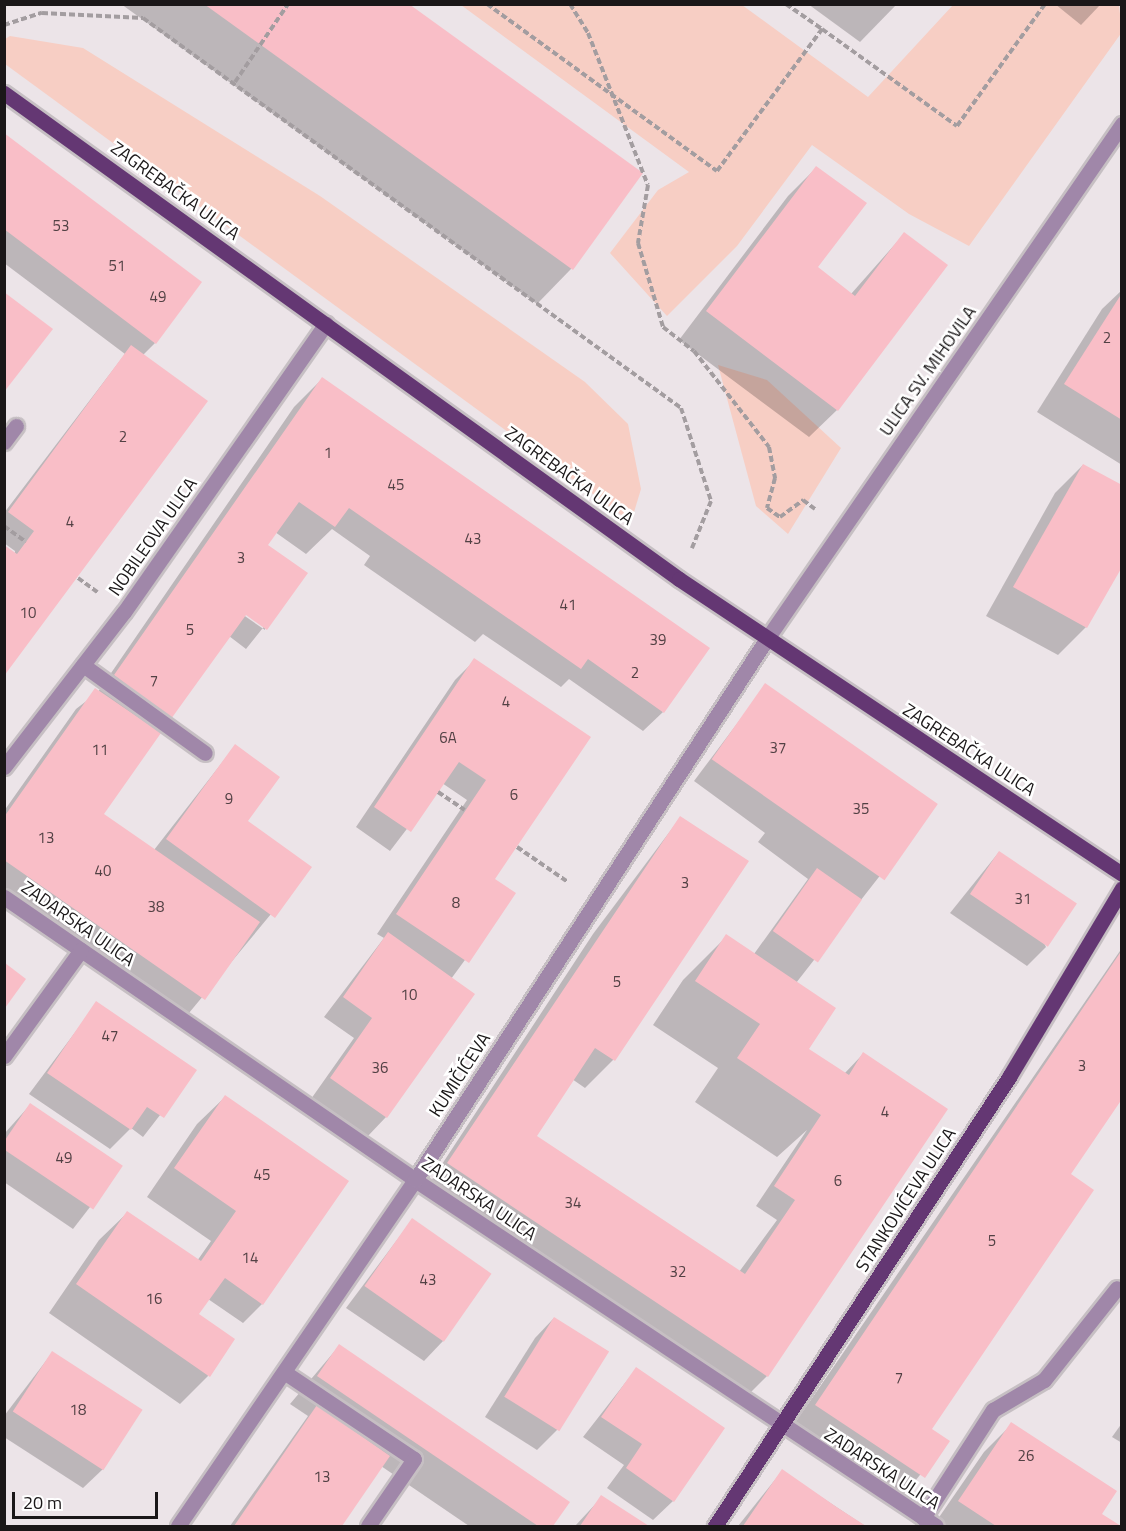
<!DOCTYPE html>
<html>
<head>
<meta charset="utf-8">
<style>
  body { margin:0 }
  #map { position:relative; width:1126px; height:1531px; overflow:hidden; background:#ece4e8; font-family:"Titillium Web",sans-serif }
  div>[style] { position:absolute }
  .green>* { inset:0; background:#f7cec4 }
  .shadow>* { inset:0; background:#0003 }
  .building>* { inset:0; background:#f9bec7; transform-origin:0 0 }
  .path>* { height:4px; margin-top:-2px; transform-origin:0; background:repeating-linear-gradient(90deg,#a39da0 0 6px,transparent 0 9px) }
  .roads { filter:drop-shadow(2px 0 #c6bfc3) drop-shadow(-2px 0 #c6bfc3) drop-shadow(0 2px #c6bfc3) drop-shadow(0 -2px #c6bfc3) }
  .minor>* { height:15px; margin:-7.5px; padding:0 7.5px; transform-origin:7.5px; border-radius:7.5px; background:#a087a9 }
  .major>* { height:15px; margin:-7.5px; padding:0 7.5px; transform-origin:7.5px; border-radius:7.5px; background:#643773 }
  span { translate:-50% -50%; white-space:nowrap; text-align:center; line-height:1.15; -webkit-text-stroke:5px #fff; paint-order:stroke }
  .number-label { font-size:15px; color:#524144 }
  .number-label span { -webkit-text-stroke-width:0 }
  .street-label { font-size:18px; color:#1a1718 }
  .frame { position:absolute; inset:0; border:6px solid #1a1718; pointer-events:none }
  .scale { position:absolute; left:12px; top:1492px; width:146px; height:27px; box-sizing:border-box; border:3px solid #1a1718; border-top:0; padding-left:8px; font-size:18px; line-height:21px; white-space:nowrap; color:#1a1718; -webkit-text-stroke:4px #fff; paint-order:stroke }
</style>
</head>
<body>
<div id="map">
  <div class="green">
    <i style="clip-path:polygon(461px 5px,742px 5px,868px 97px,953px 5px,1119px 5px,1122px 32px,969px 246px,909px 214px,812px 145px,737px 246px,667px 316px,610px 253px,658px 190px,689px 172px)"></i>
    <i style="clip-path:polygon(10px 36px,83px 48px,320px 196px,585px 382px,628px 424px,641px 489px,631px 522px,5px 64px,5px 39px)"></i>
    <i style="clip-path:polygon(718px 365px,767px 380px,841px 448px,788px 534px,756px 506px)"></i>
  </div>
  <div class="shadow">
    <i style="clip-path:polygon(121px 4px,406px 4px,641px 173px,571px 269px,537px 304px)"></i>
    <i style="clip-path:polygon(808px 4px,897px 4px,860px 42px)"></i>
    <i style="clip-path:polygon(1055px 4px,1101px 4px,1081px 25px)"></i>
    <i style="clip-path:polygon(4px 135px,155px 343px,142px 356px,4px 674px,15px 551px,4px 543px,4px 513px,125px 354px,4px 263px)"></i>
    <i style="clip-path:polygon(816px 168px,816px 267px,851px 294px,904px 234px,837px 410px,809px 437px,679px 340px,788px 196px)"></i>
    <i style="clip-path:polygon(1122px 290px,1122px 465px,1037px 412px,1102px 309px)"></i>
    <i style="clip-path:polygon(evenodd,322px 379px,663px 712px,643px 731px,569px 679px,561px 687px,483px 634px,475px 642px,364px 565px,370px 556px,332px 529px,306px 554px,275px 532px,266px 545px,306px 574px,246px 649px,229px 636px,156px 732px,102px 814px,154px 850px,235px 746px,246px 822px,310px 867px,184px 1019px,4px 893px,4px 811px,76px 709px,98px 692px,294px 407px,322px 379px,240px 610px,265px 627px,265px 630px,239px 612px,240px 610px)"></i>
    <i style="clip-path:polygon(1083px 465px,1122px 564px,1086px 627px,1058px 655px,986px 616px,1055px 493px)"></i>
    <i style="clip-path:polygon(475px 660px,589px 737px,493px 879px,514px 893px,451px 979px,386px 1117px,367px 1137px,311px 1099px,354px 1038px,324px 1017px,384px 938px,377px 934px,467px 800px,442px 783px,390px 851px,356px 827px,455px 680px)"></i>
    <i style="clip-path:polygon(766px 685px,936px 804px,796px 983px,807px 1049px,844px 1074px,863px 1054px,767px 1376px,739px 1404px,678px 1364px,685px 1354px,429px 1184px,593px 934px,680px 818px,688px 948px,613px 1060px,585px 1088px,572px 1079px,535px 1136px,739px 1272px,777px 1220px,756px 1206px,807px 1130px,777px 1157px,695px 1102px,718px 1068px,653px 1025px,683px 980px,727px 936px,754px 954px,808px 879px,758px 842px,765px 833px,694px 781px)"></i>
    <i style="clip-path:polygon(999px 852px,1046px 947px,1027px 966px,950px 913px)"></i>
    <i style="clip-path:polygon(1122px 948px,1122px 1096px,1069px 1175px,930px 1429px,947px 1441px,896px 1505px,788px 1433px)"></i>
    <i style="clip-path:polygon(4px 965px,23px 979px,4px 1005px)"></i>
    <i style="clip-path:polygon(97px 1003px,195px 1070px,143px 1137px,131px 1128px,110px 1149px,29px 1094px)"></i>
    <i style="clip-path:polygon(225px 1097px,262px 1304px,243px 1323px,208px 1299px,197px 1314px,208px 1376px,180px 1404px,49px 1313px,99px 1240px,127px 1213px,197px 1261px,211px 1241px,147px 1197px,197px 1124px)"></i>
    <i style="clip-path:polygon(30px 1105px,121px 1167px,73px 1229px,4px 1182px,4px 1134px)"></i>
    <i style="clip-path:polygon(412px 1220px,443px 1341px,424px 1361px,346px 1308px)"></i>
    <i style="clip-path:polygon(554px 1318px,607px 1351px,557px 1430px,537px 1450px,485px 1417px,535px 1338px)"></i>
    <i style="clip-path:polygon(339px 1346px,568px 1502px,551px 1526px,469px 1526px,381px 1466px,340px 1526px,230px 1526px,308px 1416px,290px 1404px)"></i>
    <i style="clip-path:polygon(52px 1353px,103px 1469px,83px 1488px,4px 1437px,4px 1416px)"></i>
    <i style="clip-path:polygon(636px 1369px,673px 1501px,653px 1520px,607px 1488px,624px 1465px,583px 1437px)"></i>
    <i style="clip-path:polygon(1122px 1423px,1122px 1443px,1112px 1437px)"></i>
    <i style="clip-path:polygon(1012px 1424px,1096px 1519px,1102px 1516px,1118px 1526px,933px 1526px,984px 1452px)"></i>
    <i style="clip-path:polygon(782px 1471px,865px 1526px,738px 1526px)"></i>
    <i style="clip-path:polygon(602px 1497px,646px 1526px,575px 1526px)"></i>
  </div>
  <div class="building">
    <i style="clip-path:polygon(204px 4px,409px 4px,643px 173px,573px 270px)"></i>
    <i style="clip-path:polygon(4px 133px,202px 282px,156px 344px,4px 229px)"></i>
    <i style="clip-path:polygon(816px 166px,867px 203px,818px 267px,855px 296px,904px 232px,948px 265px,838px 411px,706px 311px)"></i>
    <i style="clip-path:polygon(4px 292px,53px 329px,4px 392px)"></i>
    <i style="clip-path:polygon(1122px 293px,1122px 420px,1064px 384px)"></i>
    <i style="clip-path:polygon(131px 345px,208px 401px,4px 676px,4px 545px,17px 554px,34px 531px,8px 512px)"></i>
    <i style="clip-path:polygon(322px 377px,710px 648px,664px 713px,588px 659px,581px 669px,349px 508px,335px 527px,299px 502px,268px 545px,308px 573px,267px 630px,246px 615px,171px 719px,114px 675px)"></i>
    <i style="clip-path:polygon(1083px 464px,1122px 485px,1122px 567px,1087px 628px,1013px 587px)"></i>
    <i style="clip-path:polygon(474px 658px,591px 737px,495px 879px,516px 893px,469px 963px,396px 914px,486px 780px,459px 762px,411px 832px,374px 807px)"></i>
    <i style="left:765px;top:683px;width:211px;height:93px;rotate:35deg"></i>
    <i style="clip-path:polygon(95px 688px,161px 733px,104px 814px,260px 922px,205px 1000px,4px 860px,4px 817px)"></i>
    <i style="clip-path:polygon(235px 744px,280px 777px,248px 821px,312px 867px,275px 918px,166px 839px)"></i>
    <i style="clip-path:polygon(680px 816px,749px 861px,615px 1061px,595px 1048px,537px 1136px,745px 1274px,795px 1200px,774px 1186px,821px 1115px,737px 1058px,760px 1024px,695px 981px,726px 934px,836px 1008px,809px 1049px,849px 1075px,863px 1052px,948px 1109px,768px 1377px,447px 1163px)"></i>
    <i style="left:999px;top:851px;width:94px;height:52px;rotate:34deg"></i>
    <i style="left:817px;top:868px;width:55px;height:77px;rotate:35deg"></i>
    <i style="clip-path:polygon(388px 932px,475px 994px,387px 1118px,330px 1078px,372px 1018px,343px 997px)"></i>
    <i style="clip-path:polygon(1122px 950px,1122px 1099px,1071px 1174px,1094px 1190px,932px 1429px,950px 1441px,925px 1478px,815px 1405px)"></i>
    <i style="clip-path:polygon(5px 963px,26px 979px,5px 1008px)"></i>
    <i style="clip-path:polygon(96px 1001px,197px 1070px,164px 1118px,147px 1107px,131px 1130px,47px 1073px)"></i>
    <i style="clip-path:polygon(225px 1095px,349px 1181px,263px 1305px,225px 1278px,199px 1314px,235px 1339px,210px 1377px,76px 1284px,127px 1211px,201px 1261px,236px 1211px,174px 1168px)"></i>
    <i style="left:30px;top:1103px;width:112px;height:53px;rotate:34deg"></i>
    <i style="left:412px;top:1218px;width:97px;height:83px;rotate:35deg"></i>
    <i style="left:554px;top:1317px;width:65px;height:94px;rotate:32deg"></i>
    <i style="clip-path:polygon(339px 1344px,570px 1502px,553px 1526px,538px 1526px,317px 1376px)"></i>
    <i style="left:52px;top:1351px;width:108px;height:72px;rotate:33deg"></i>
    <i style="clip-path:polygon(636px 1367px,725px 1428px,674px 1502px,626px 1468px,642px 1444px,601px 1417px)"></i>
    <i style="clip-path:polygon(317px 1405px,390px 1456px,342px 1526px,234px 1526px)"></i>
    <i style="clip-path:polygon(1011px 1422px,1117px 1491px,1102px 1514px,1121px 1526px,996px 1526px,958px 1501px)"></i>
    <i style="clip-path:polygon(782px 1469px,838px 1508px,866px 1526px,743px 1526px)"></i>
    <i style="clip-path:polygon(601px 1495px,649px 1526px,580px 1526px)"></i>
  </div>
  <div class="path">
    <i style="left:487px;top:4px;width:284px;rotate:36deg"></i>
    <i style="left:717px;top:171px;width:177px;rotate:-53.5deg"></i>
    <i style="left:822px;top:29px;width:166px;rotate:35.7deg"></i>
    <i style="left:957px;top:126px;width:150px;rotate:-54.2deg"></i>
    <i style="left:570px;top:4px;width:34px;rotate:58deg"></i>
    <i style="left:588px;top:33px;width:163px;rotate:68.5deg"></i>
    <i style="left:648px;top:185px;width:59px;rotate:99.8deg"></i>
    <i style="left:638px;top:243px;width:88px;rotate:73.4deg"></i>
    <i style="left:663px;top:327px;width:39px;rotate:38deg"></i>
    <i style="left:694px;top:351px;width:122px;rotate:52deg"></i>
    <i style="left:769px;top:447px;width:32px;rotate:79deg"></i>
    <i style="left:775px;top:478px;width:31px;rotate:105deg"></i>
    <i style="left:767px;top:508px;width:16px;rotate:35deg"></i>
    <i style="left:780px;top:517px;width:29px;rotate:-36deg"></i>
    <i style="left:803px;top:500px;width:15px;rotate:37deg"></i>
    <i style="left:786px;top:4px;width:44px;rotate:34.8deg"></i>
    <i style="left:4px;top:25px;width:40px;rotate:-18deg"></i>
    <i style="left:42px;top:13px;width:101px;rotate:2.8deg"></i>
    <i style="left:143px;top:18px;width:664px;rotate:35.94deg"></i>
    <i style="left:681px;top:408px;width:98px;rotate:72.1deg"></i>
    <i style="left:711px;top:501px;width:51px;rotate:112deg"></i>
    <i style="left:235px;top:82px;width:94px;rotate:-55.8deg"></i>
    <i style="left:4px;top:526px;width:27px;rotate:36deg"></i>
    <i style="left:78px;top:578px;width:24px;rotate:36deg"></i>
    <i style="left:438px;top:792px;width:32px;rotate:34deg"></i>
    <i style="left:517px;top:847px;width:62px;rotate:34.5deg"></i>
  </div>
  <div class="roads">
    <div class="minor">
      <i style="left:4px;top:442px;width:20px;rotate:-53deg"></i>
      <i style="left:83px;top:665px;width:150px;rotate:35.8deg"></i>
      <i style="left:4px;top:767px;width:196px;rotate:-52.3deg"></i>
      <i style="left:124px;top:612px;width:352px;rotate:-55deg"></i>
      <i style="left:4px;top:897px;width:499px;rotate:34.5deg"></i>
      <i style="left:415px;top:1180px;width:625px;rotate:33.59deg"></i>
      <i style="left:4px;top:1056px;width:131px;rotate:-54deg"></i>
      <i style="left:284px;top:1372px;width:156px;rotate:33.8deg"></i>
      <i style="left:414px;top:1459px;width:81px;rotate:124.5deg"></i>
      <i style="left:923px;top:1518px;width:129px;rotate:-57.1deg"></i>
      <i style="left:993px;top:1410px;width:59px;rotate:-30.5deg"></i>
      <i style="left:1044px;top:1380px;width:117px;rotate:-51.6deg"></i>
      <i style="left:178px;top:1526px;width:419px;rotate:-55.6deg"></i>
      <i style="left:415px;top:1180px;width:644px;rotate:-56.98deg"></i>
      <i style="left:766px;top:640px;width:627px;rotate:-55.4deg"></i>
    </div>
    <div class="major">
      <i style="left:4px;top:93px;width:832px;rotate:35.75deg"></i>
      <i style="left:679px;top:579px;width:532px;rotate:33.66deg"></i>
      <i style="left:715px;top:1526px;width:537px;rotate:-56.78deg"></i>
      <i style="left:1009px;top:1077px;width:220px;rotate:-59.1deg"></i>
    </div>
  </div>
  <div class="number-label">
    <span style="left:61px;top:226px">53</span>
    <span style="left:117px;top:266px">51</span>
    <span style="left:158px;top:297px">49</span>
    <span style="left:1107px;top:338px">2</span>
    <span style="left:123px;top:437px">2</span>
    <span style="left:328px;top:453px">1</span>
    <span style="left:396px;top:485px">45</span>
    <span style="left:70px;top:522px">4</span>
    <span style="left:473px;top:539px">43</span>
    <span style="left:241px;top:558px">3</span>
    <span style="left:568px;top:605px">41</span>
    <span style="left:28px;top:613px">10</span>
    <span style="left:190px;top:630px">5</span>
    <span style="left:658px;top:640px">39</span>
    <span style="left:635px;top:673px">2</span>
    <span style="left:154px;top:681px">7</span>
    <span style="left:506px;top:702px">4</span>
    <span style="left:448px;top:738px">6A</span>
    <span style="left:778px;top:748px">37</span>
    <span style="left:100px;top:750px">11</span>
    <span style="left:514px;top:795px">6</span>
    <span style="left:229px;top:799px">9</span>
    <span style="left:861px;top:809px">35</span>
    <span style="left:46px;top:838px">13</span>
    <span style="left:103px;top:871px">40</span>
    <span style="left:685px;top:883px">3</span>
    <span style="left:1023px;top:899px">31</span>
    <span style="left:456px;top:903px">8</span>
    <span style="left:156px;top:907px">38</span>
    <span style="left:617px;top:982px">5</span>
    <span style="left:409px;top:995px">10</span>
    <span style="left:110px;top:1036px">47</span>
    <span style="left:1082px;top:1066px">3</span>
    <span style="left:380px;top:1068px">36</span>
    <span style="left:885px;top:1112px">4</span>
    <span style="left:64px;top:1158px">49</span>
    <span style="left:262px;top:1175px">45</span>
    <span style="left:838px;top:1181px">6</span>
    <span style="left:573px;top:1203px">34</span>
    <span style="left:992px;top:1241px">5</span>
    <span style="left:250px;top:1258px">14</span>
    <span style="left:678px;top:1272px">32</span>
    <span style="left:428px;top:1280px">43</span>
    <span style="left:154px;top:1299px">16</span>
    <span style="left:899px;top:1378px">7</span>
    <span style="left:78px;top:1410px">18</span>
    <span style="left:1026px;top:1456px">26</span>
    <span style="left:322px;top:1477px">13</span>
  </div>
  <div class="street-label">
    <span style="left:175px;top:191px;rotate:36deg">ZAGREBAČKA ULICA</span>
    <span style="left:928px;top:371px;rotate:-55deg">ULICA SV. MIHOVILA</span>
    <span style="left:569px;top:476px;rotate:36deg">ZAGREBAČKA ULICA</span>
    <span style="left:153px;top:537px;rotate:-55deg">NOBILEOVA ULICA</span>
    <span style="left:969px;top:750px;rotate:33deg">ZAGREBAČKA ULICA</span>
    <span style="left:78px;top:924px;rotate:35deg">ZADARSKA ULICA</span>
    <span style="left:460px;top:1075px;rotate:-57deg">KUMIČIĆEVA</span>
    <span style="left:479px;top:1199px;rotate:34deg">ZADARSKA ULICA</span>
    <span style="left:906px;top:1200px;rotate:-57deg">STANKOVIĆEVA ULICA</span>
    <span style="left:882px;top:1469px;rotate:33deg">ZADARSKA ULICA</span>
  </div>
  <div class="frame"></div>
  <div class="scale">20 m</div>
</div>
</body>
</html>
